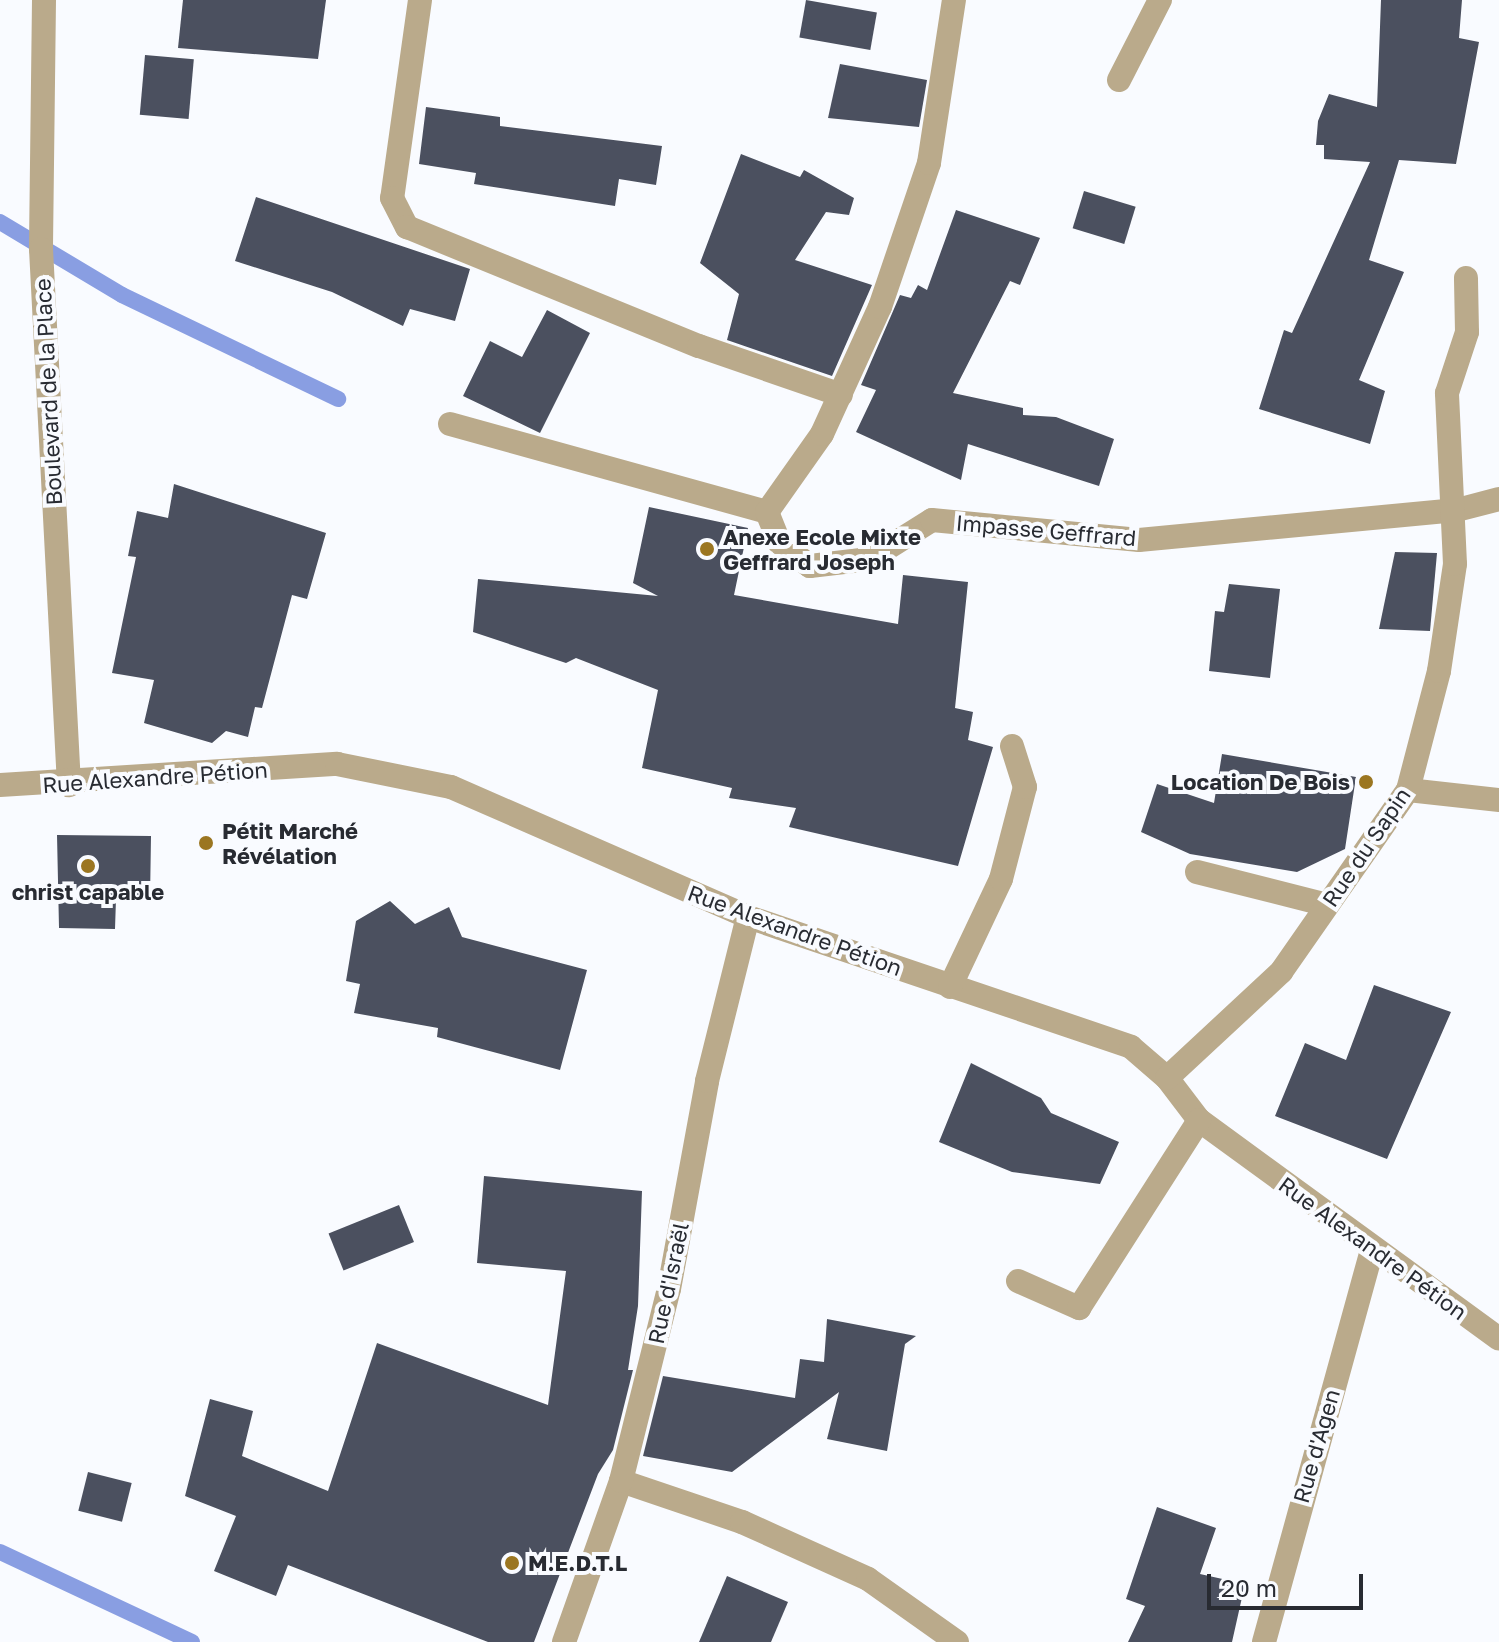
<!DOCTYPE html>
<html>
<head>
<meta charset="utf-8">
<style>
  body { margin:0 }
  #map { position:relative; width:1499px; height:1642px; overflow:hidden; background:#f9fbff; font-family:"Golos Text",sans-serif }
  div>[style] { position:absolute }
  .stream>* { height:16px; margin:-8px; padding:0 8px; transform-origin:8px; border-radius:8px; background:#899ee2 }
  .building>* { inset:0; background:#4b505f; transform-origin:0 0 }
  .minor>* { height:24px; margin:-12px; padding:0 12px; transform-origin:12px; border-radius:12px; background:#baaa8b }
  .dots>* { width:22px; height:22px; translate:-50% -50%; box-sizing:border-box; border:4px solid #f9fbff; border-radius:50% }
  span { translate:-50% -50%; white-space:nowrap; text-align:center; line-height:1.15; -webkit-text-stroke:8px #f9fbff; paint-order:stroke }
  .street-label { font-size:22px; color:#282b32 }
  .poi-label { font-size:22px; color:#282b32; font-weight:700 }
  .left { translate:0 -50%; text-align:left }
  .right { translate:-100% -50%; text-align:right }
  .scale { position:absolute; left:1207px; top:1574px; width:156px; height:36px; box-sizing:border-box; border:4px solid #282b32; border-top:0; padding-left:10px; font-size:24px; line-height:28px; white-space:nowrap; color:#282b32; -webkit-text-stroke:6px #f9fbff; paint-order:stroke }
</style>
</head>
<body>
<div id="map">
  <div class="stream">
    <i style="left:0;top:222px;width:142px;rotate:30.9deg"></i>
    <i style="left:122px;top:295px;width:240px;rotate:25.7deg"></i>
    <i style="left:0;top:1552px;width:212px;rotate:25.1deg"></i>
  </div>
  <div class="building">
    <i style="clip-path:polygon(183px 0,326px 0,318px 59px,178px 48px)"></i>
    <i style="left:806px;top:0;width:72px;height:38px;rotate:10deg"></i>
    <i style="clip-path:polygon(1381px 0,1462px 0,1459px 38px,1479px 42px,1456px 164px,1399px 160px,1369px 260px,1404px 272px,1359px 380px,1385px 391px,1370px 444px,1259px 409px,1284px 330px,1292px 333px,1370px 162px,1324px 159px,1324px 145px,1316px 145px,1318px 121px,1329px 94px,1377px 107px)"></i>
    <i style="left:145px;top:55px;width:49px;height:60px;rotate:5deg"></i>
    <i style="clip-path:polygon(840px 64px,927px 80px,919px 127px,828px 118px)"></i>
    <i style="clip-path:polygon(426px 107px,500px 117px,500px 126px,662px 146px,656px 185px,619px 179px,615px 206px,474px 184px,476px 173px,419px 164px)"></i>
    <i style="clip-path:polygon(741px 154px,800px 177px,804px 170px,854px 198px,849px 215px,826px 212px,795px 260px,872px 285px,832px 376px,727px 340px,739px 294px,700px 263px)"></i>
    <i style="left:1084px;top:191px;width:54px;height:39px;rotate:17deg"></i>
    <i style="clip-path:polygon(256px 197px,470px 269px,455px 321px,410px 309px,403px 326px,332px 292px,235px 261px)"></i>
    <i style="clip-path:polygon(956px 210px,1040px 238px,1020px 285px,1010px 281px,953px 393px,1023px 408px,1023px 415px,1056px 417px,1114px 439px,1099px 486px,968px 444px,961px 480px,856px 432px,876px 390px,861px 385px,900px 295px,911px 298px,918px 285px,927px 290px)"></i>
    <i style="clip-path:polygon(547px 310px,590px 333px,540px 433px,463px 396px,490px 341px,522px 357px)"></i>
    <i style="clip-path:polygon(174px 484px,326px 533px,307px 599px,292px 595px,262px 708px,255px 707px,248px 737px,226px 731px,212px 743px,144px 723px,154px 680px,112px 673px,136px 557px,128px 556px,137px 511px,168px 518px)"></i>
    <i style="clip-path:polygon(649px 507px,748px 528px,734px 595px,898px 624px,903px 575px,968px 582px,955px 708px,973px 712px,968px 740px,993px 747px,958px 866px,789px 827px,796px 808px,729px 798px,732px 788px,642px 768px,658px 690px,576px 658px,566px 663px,473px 632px,478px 579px,658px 596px,633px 583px)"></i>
    <i style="clip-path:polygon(1395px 552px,1437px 553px,1430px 631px,1379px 629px)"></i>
    <i style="clip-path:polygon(1229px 584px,1280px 589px,1270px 678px,1209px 671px,1215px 611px,1224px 612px)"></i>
    <i style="clip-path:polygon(1222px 754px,1356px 777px,1345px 849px,1297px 872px,1190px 854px,1141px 832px,1157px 784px,1214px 803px)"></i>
    <i style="clip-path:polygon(57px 835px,151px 836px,150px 900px,116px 899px,115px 929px,59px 928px)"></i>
    <i style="clip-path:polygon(390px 901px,415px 924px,449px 907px,462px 937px,587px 970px,560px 1070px,437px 1037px,438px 1028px,354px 1013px,360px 984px,346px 981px,356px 921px)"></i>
    <i style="clip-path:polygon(1374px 985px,1451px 1012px,1387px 1159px,1275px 1116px,1305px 1043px,1346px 1060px)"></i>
    <i style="clip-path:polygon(971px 1063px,1041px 1098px,1051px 1113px,1119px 1142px,1100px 1184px,1012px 1172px,939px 1142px)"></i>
    <i style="clip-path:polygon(484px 1176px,642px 1191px,638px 1306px,628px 1370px,633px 1370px,613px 1450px,598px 1474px,534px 1642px,488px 1642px,288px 1565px,276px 1596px,214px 1571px,236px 1516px,185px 1496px,210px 1399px,253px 1411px,242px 1456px,328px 1491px,377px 1343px,548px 1405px,566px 1271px,477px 1263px)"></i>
    <i style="left:399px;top:1205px;width:40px;height:76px;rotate:68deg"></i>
    <i style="clip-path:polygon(827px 1319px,916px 1336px,905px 1344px,887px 1451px,827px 1439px,839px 1392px,732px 1472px,643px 1456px,663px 1376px,795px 1398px,800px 1359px,824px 1362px)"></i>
    <i style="left:88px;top:1472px;width:45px;height:40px;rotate:14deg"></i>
    <i style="clip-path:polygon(1157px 1507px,1216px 1528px,1200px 1574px,1245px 1584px,1232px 1642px,1128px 1642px,1145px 1606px,1126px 1599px)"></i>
    <i style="clip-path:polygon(727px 1576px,788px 1602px,771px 1642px,699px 1642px)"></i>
  </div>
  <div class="minor">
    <i style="left:44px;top:0;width:249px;rotate:90.7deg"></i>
    <i style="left:41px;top:249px;width:537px;rotate:87.01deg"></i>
    <i style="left:420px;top:0;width:200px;rotate:98deg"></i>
    <i style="left:392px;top:198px;width:33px;rotate:63deg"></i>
    <i style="left:407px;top:227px;width:315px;rotate:22.2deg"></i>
    <i style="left:699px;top:346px;width:150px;rotate:19deg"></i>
    <i style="left:1119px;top:80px;width:90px;rotate:-62.9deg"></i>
    <i style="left:450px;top:424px;width:329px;rotate:15.5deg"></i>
    <i style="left:767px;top:512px;width:32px;rotate:68deg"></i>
    <i style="left:779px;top:542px;width:39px;rotate:38deg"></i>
    <i style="left:810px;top:566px;width:60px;rotate:-6.7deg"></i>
    <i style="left:870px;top:559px;width:73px;rotate:-32.2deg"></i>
    <i style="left:932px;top:520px;width:208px;rotate:5.5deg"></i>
    <i style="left:1139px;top:540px;width:319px;rotate:-5.4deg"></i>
    <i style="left:1457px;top:510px;width:43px;rotate:-14.7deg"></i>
    <i style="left:767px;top:512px;width:95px;rotate:-54.8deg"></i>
    <i style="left:822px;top:434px;width:140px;rotate:-65.5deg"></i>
    <i style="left:880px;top:307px;width:152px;rotate:-71.2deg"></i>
    <i style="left:929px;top:163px;width:165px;rotate:-81.3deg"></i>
    <i style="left:0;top:785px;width:338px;rotate:-3.6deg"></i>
    <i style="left:337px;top:764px;width:116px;rotate:11.4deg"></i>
    <i style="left:451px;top:787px;width:324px;rotate:23.6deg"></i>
    <i style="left:748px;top:917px;width:404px;rotate:18.7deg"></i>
    <i style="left:1131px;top:1047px;width:48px;rotate:40.7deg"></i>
    <i style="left:1167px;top:1078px;width:53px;rotate:52.7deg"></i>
    <i style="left:1199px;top:1120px;width:371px;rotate:36.1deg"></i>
    <i style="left:1408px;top:790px;width:92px;rotate:6.3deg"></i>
    <i style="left:1197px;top:872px;width:134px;rotate:14.2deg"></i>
    <i style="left:950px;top:987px;width:119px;rotate:-64.7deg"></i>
    <i style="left:1001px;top:879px;width:95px;rotate:-75.4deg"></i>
    <i style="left:1025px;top:787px;width:43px;rotate:-107.6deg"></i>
    <i style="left:1167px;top:1078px;width:156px;rotate:-42.9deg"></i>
    <i style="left:1281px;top:972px;width:222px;rotate:-55.1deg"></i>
    <i style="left:1408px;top:790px;width:123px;rotate:-75.4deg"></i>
    <i style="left:1439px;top:671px;width:108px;rotate:-81.5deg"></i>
    <i style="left:1455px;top:564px;width:171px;rotate:-92.7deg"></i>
    <i style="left:1447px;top:393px;width:64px;rotate:-71.8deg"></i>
    <i style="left:1467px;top:332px;width:54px;rotate:-91.1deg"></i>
    <i style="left:1018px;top:1281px;width:67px;rotate:23.9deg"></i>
    <i style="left:1079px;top:1308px;width:223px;rotate:-57.4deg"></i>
    <i style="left:621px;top:1481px;width:128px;rotate:18.7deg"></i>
    <i style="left:742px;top:1522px;width:138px;rotate:24.3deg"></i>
    <i style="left:868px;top:1579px;width:109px;rotate:35.3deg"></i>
    <i style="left:564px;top:1642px;width:171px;rotate:-70.5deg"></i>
    <i style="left:621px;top:1481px;width:198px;rotate:-76deg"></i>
    <i style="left:669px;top:1289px;width:211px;rotate:-79.6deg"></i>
    <i style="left:707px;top:1081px;width:169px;rotate:-76deg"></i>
    <i style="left:1264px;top:1642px;width:406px;rotate:-74.6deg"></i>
  </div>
  <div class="dots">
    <i style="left:707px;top:549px;background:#9b7621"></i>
    <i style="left:1366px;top:782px;background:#9b7621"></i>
    <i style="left:206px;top:843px;background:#9b7621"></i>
    <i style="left:88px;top:866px;background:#9b7621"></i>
    <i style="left:512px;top:1563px;background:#9b7621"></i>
  </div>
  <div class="street-label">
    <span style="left:48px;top:392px;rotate:-93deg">Boulevard de la Place</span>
    <span style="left:1046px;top:530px;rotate:5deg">Impasse Geffrard</span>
    <span style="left:155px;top:777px;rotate:-4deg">Rue Alexandre Pétion</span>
    <span style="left:1366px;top:847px;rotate:-56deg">Rue du Sapin</span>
    <span style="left:795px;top:930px;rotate:20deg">Rue Alexandre Pétion</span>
    <span style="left:1373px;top:1248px;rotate:36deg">Rue Alexandre Pétion</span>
    <span style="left:668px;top:1283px;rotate:-78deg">Rue d'Israël</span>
    <span style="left:1316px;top:1446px;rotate:-74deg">Rue d'Agen</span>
  </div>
  <div class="poi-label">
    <span class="left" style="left:723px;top:549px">Anexe Ecole Mixte<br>Geffrard Joseph</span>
    <span class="right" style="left:1350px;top:782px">Location De Bois</span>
    <span class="left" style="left:222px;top:843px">Pétit Marché<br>Révélation</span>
    <span style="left:88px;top:892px">christ capable</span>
    <span class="left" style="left:528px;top:1563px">M.E.D.T.L</span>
  </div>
  <div class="scale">20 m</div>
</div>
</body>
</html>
